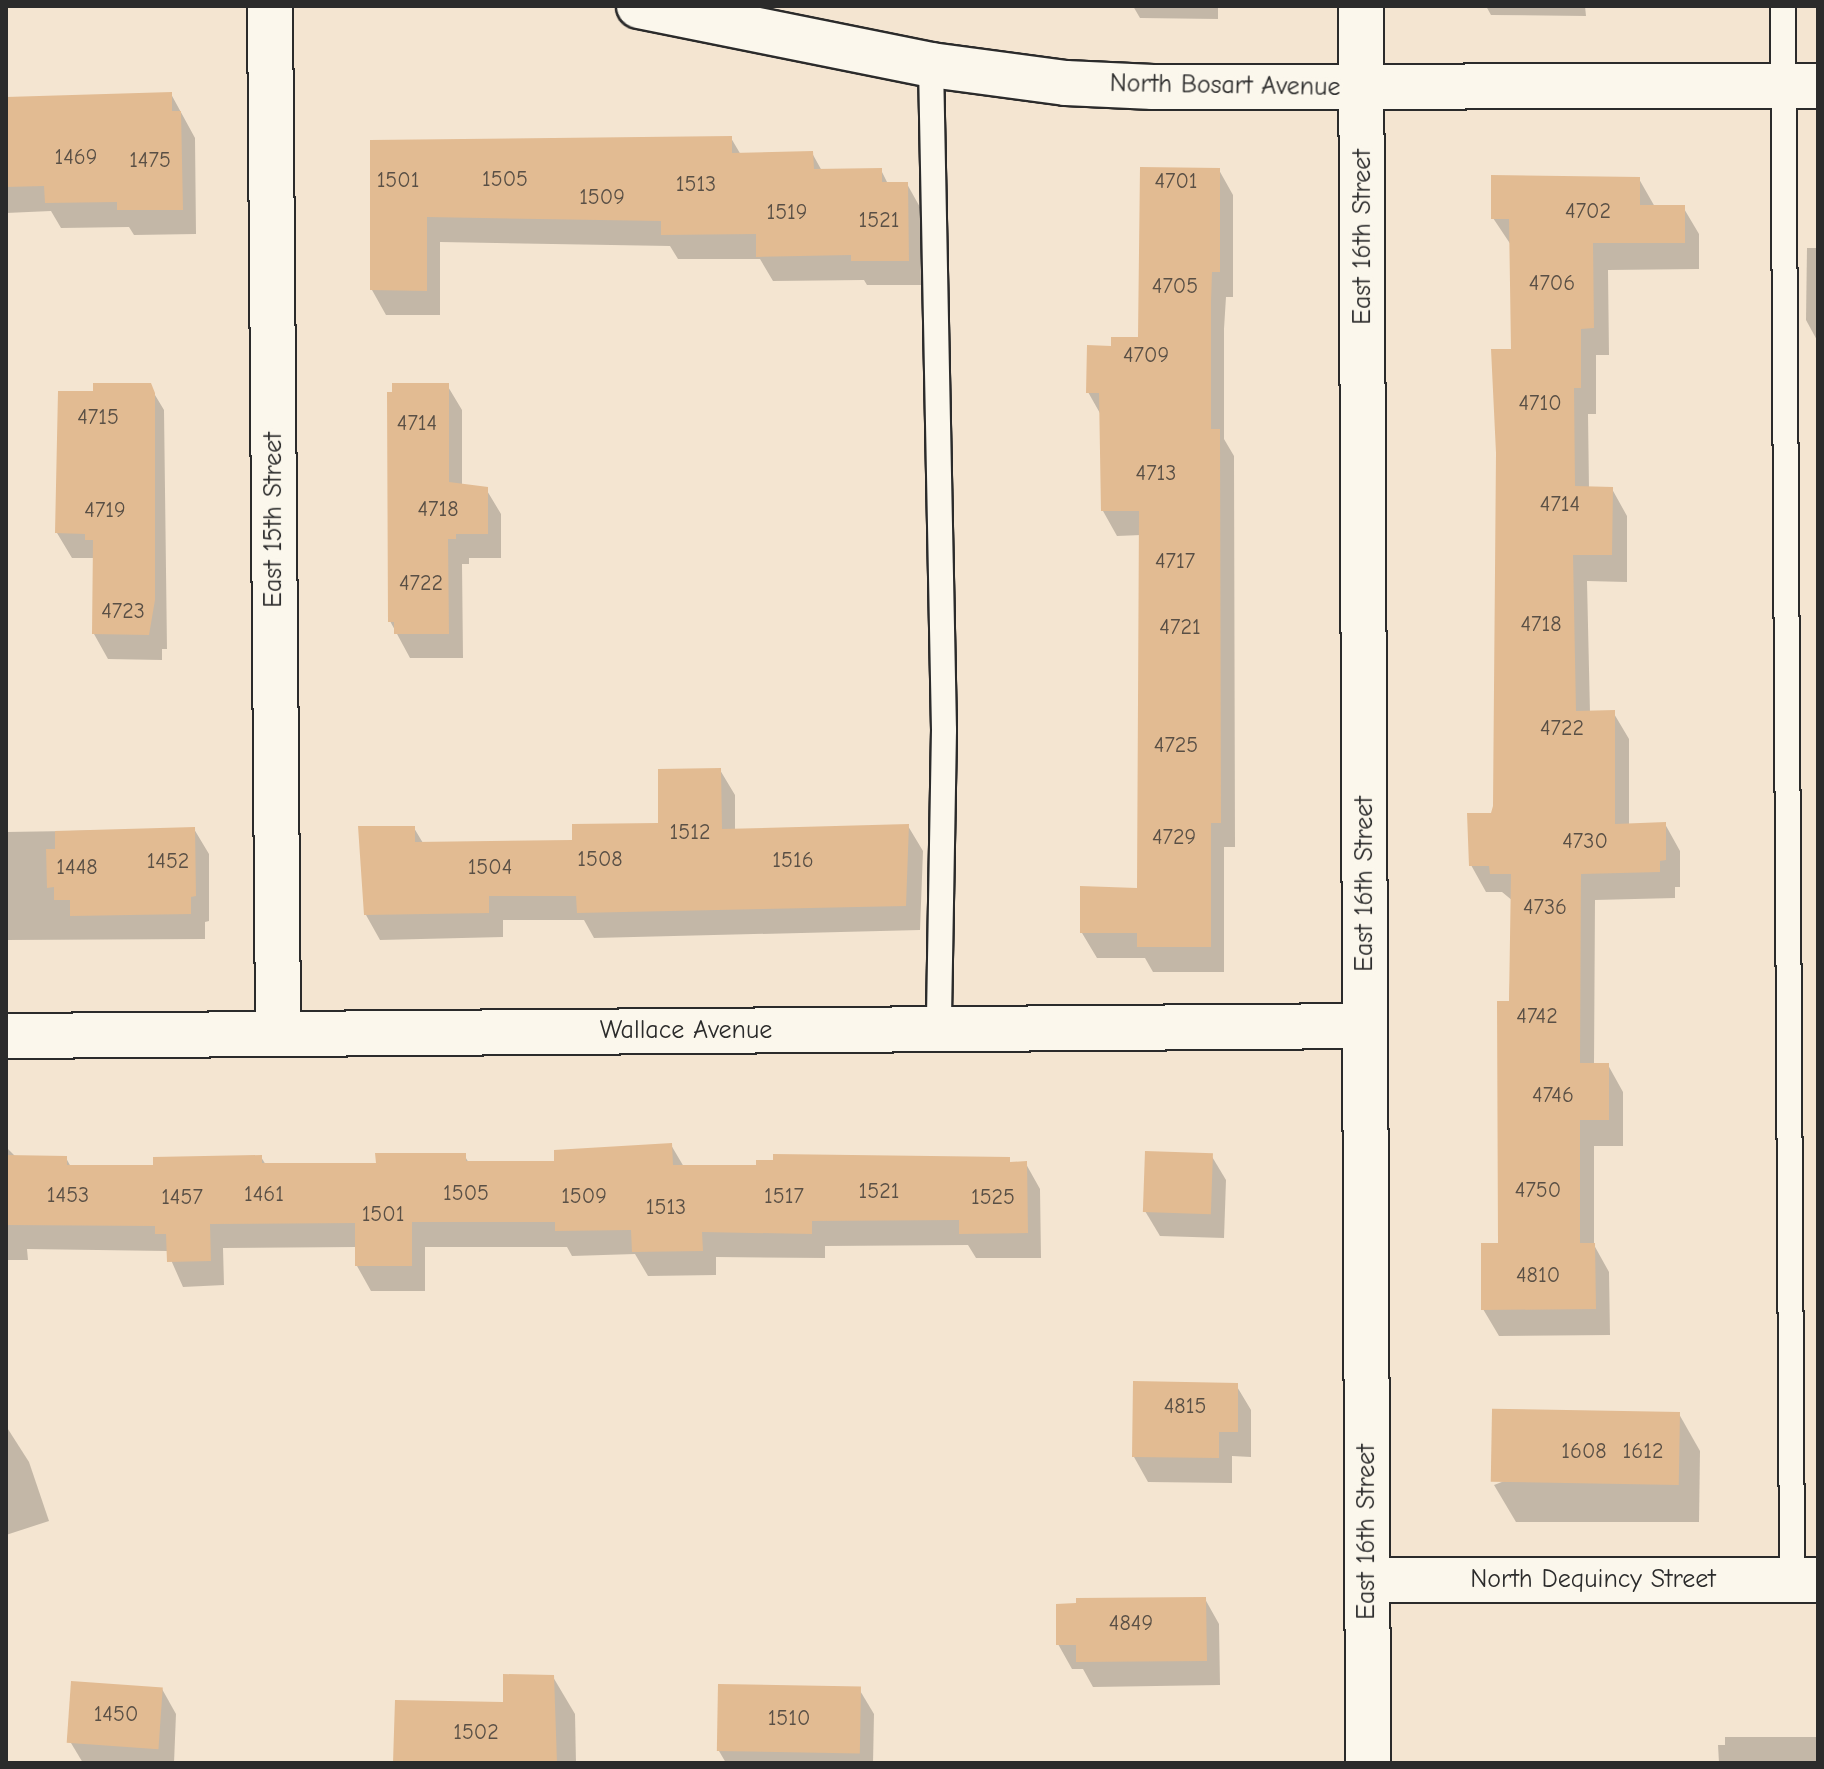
<!DOCTYPE html>
<html>
<head>
<meta charset="utf-8">
<style>
  body { margin:0 }
  #map { position:relative; width:1824px; height:1769px; overflow:hidden; background:#f4e5d1; font-family:"Comic Neue",sans-serif }
  div>[style] { position:absolute }
  .shadow>* { inset:0; background:#0003 }
  .building>* { inset:0; background:#e2bb92; transform-origin:0 0 }
  .roads { filter:drop-shadow(2px 0 #2b2b2b) drop-shadow(-2px 0 #2b2b2b) drop-shadow(0 2px #2b2b2b) drop-shadow(0 -2px #2b2b2b) }
  .service>* { height:24px; margin:-12px; padding:0 12px; transform-origin:12px; border-radius:12px; background:#fbf7ec }
  .minor>* { height:44px; margin:-22px; padding:0 22px; transform-origin:22px; border-radius:22px; background:#fbf7ec }
  .tertiary>* { height:44px; margin:-22px; padding:0 22px; transform-origin:22px; border-radius:22px; background:#fbf7ec }
  .secondary>* { height:44px; margin:-22px; padding:0 22px; transform-origin:22px; border-radius:22px; background:#fbf7ec }
  span { translate:-50% -50%; white-space:nowrap; text-align:center; line-height:1.15; -webkit-text-stroke:8px #fbf7ec; paint-order:stroke }
  .number-label { font-size:22px; color:#594f45 }
  .number-label span { -webkit-text-stroke-width:0 }
  .street-label { font-size:26px; color:#2b2b2b }
  .frame { position:absolute; inset:0; border:8px solid #2b2b2b; pointer-events:none }
</style>
</head>
<body>
<div id="map">
  <div class="shadow">
    <i style="clip-path:polygon(1133px 6px,1218px 6px,1218px 19px,1140px 18px)"></i>
    <i style="clip-path:polygon(1486px 6px,1585px 6px,1586px 16px,1491px 15px)"></i>
    <i style="clip-path:polygon(171px 94px,195px 138px,196px 234px,134px 235px,129px 227px,61px 228px,51px 211px,6px 213px,6px 98px)"></i>
    <i style="clip-path:polygon(731px 138px,741px 155px,812px 153px,822px 171px,881px 170px,888px 184px,907px 184px,921px 209px,922px 285px,867px 285px,864px 280px,773px 281px,760px 259px,678px 259px,670px 246px,440px 242px,440px 315px,386px 315px,372px 290px,372px 141px)"></i>
    <i style="clip-path:polygon(1219px 170px,1233px 195px,1233px 297px,1226px 297px,1224px 329px,1224px 439px,1234px 456px,1235px 847px,1224px 847px,1224px 972px,1153px 972px,1145px 958px,1097px 958px,1082px 933px,1139px 890px,1141px 535px,1117px 536px,1103px 511px,1101px 415px,1088px 392px,1113px 348px,1140px 339px)"></i>
    <i style="clip-path:polygon(1639px 179px,1655px 207px,1683px 207px,1699px 234px,1699px 269px,1608px 270px,1609px 355px,1596px 355px,1596px 414px,1588px 414px,1589px 489px,1612px 489px,1627px 516px,1627px 582px,1587px 581px,1590px 713px,1613px 712px,1629px 739px,1629px 825px,1665px 824px,1680px 851px,1680px 887px,1675px 887px,1675px 898px,1595px 900px,1594px 1065px,1608px 1065px,1623px 1092px,1623px 1146px,1594px 1146px,1594px 1245px,1609px 1272px,1610px 1335px,1499px 1336px,1483px 1309px,1500px 1245px,1513px 901px,1502px 892px,1486px 892px,1471px 865px,1495px 806px,1513px 351px,1511px 245px,1493px 218px)"></i>
    <i style="clip-path:polygon(1807px 248px,1818px 248px,1818px 342px,1806px 320px)"></i>
    <i style="clip-path:polygon(149px 385px,164px 410px,167px 649px,162px 649px,162px 660px,108px 659px,94px 634px,95px 558px,72px 558px,57px 533px,95px 393px)"></i>
    <i style="clip-path:polygon(447px 385px,462px 410px,462px 486px,486px 489px,501px 514px,501px 558px,469px 558px,469px 564px,462px 564px,463px 658px,410px 658px,390px 621px)"></i>
    <i style="clip-path:polygon(720px 770px,735px 795px,735px 831px,908px 826px,923px 851px,920px 930px,594px 938px,584px 920px,503px 920px,503px 937px,380px 940px,366px 915px,414px 828px,423px 843px,574px 842px,661px 825px)"></i>
    <i style="clip-path:polygon(194px 829px,209px 854px,209px 921px,205px 922px,205px 939px,6px 940px,6px 832px)"></i>
    <i style="clip-path:polygon(671px 1145px,684px 1167px,1008px 1159px,1011px 1164px,1026px 1164px,1040px 1189px,1041px 1258px,976px 1258px,968px 1245px,825px 1246px,825px 1258px,716px 1257px,716px 1275px,648px 1276px,635px 1254px,572px 1256px,567px 1247px,425px 1247px,425px 1291px,371px 1291px,357px 1266px,357px 1247px,223px 1248px,224px 1285px,183px 1287px,167px 1251px,27px 1249px,28px 1260px,6px 1260px,6px 1147px,16px 1157px,66px 1158px,71px 1167px,155px 1167px,261px 1157px,266px 1165px,378px 1165px,464px 1155px,469px 1163px,556px 1163px)"></i>
    <i style="clip-path:polygon(1211px 1155px,1226px 1180px,1224px 1238px,1160px 1236px,1145px 1211px)"></i>
    <i style="clip-path:polygon(1236px 1385px,1251px 1410px,1251px 1457px,1232px 1456px,1232px 1483px,1148px 1482px,1134px 1457px)"></i>
    <i style="clip-path:polygon(1679px 1414px,1700px 1451px,1699px 1522px,1516px 1522px,1494px 1485px)"></i>
    <i style="clip-path:polygon(6px 1426px,29px 1462px,49px 1521px,6px 1535px)"></i>
    <i style="clip-path:polygon(1205px 1599px,1219px 1624px,1220px 1685px,1093px 1687px,1083px 1669px,1072px 1669px,1058px 1644px)"></i>
    <i style="clip-path:polygon(553px 1677px,575px 1714px,576px 1763px,395px 1763px)"></i>
    <i style="clip-path:polygon(162px 1689px,176px 1714px,174px 1763px,83px 1763px,71px 1743px)"></i>
    <i style="clip-path:polygon(859px 1689px,874px 1714px,873px 1763px,726px 1763px,719px 1751px)"></i>
    <i style="clip-path:polygon(1725px 1737px,1818px 1737px,1818px 1763px,1719px 1763px,1718px 1745px,1725px 1745px)"></i>
  </div>
  <div class="building">
    <i style="clip-path:polygon(172px 92px,172px 111px,181px 111px,183px 210px,117px 210px,117px 202px,45px 203px,44px 186px,6px 187px,6px 97px)"></i>
    <i style="clip-path:polygon(732px 136px,732px 153px,813px 151px,814px 169px,882px 168px,882px 182px,908px 182px,909px 261px,851px 261px,851px 255px,756px 257px,756px 234px,661px 235px,661px 221px,427px 217px,427px 291px,370px 290px,370px 140px)"></i>
    <i style="clip-path:polygon(1140px 167px,1220px 168px,1220px 272px,1212px 272px,1211px 302px,1211px 429px,1220px 429px,1221px 823px,1211px 823px,1211px 947px,1137px 947px,1137px 933px,1080px 933px,1080px 886px,1137px 888px,1139px 511px,1101px 511px,1099px 393px,1086px 393px,1087px 345px,1111px 346px,1111px 337px,1138px 337px)"></i>
    <i style="clip-path:polygon(1491px 175px,1640px 177px,1640px 205px,1685px 205px,1685px 243px,1593px 243px,1594px 328px,1581px 329px,1581px 388px,1574px 388px,1575px 486px,1613px 487px,1612px 555px,1573px 555px,1576px 711px,1615px 710px,1615px 824px,1666px 822px,1666px 860px,1660px 861px,1660px 872px,1581px 874px,1580px 1063px,1609px 1063px,1609px 1120px,1580px 1120px,1580px 1243px,1595px 1243px,1596px 1309px,1481px 1310px,1481px 1243px,1498px 1243px,1497px 1001px,1509px 1001px,1511px 874px,1490px 874px,1489px 866px,1469px 866px,1467px 813px,1491px 813px,1493px 806px,1496px 453px,1491px 349px,1511px 349px,1509px 219px,1491px 219px)"></i>
    <i style="clip-path:polygon(93px 383px,151px 383px,155px 393px,155px 600px,149px 635px,92px 634px,93px 540px,85px 540px,85px 534px,55px 533px,58px 391px,93px 391px)"></i>
    <i style="clip-path:polygon(392px 383px,449px 383px,449px 482px,488px 487px,488px 534px,456px 534px,456px 539px,448px 539px,449px 634px,394px 634px,394px 622px,388px 622px,387px 392px,392px 392px)"></i>
    <i style="clip-path:polygon(721px 768px,722px 829px,909px 824px,906px 906px,577px 913px,576px 896px,489px 896px,489px 913px,364px 915px,358px 826px,415px 826px,415px 842px,572px 840px,572px 824px,658px 823px,658px 769px)"></i>
    <i style="clip-path:polygon(195px 827px,196px 896px,191px 897px,191px 914px,70px 916px,70px 900px,54px 900px,54px 887px,47px 888px,46px 849px,55px 849px,55px 831px)"></i>
    <i style="clip-path:polygon(672px 1143px,673px 1165px,756px 1165px,756px 1160px,773px 1160px,773px 1154px,1010px 1157px,1010px 1162px,1027px 1161px,1028px 1233px,959px 1234px,959px 1220px,812px 1221px,812px 1234px,702px 1232px,703px 1251px,632px 1252px,631px 1230px,555px 1231px,555px 1222px,412px 1222px,412px 1266px,355px 1266px,355px 1223px,210px 1224px,211px 1261px,167px 1262px,166px 1234px,155px 1234px,155px 1226px,6px 1225px,6px 1155px,67px 1156px,67px 1165px,153px 1165px,153px 1157px,262px 1155px,262px 1163px,376px 1163px,375px 1153px,466px 1153px,466px 1161px,554px 1161px,554px 1150px)"></i>
    <i style="left:1145px;top:1151px;width:68px;height:61px;rotate:2deg"></i>
    <i style="clip-path:polygon(1133px 1381px,1238px 1383px,1238px 1432px,1219px 1432px,1219px 1458px,1132px 1457px)"></i>
    <i style="left:1680px;top:1412px;width:73px;height:188px;rotate:91deg"></i>
    <i style="clip-path:polygon(1206px 1597px,1207px 1661px,1076px 1662px,1076px 1645px,1056px 1645px,1056px 1604px,1076px 1603px,1076px 1598px)"></i>
    <i style="clip-path:polygon(503px 1674px,554px 1675px,557px 1763px,393px 1763px,395px 1700px,503px 1702px)"></i>
    <i style="left:71px;top:1681px;width:92px;height:62px;rotate:4deg"></i>
    <i style="left:718px;top:1684px;width:143px;height:67px;rotate:1deg"></i>
  </div>
  <div class="roads">
    <div class="service">
      <i style="left:1783px;top:6px;width:1574px;rotate:89.67deg"></i>
      <i style="left:931px;top:65px;width:665px;rotate:88.88deg"></i>
      <i style="left:944px;top:730px;width:300px;rotate:91deg"></i>
    </div>
    <div class="minor">
      <i style="left:270px;top:6px;width:1028px;rotate:89.55deg"></i>
      <i style="left:6px;top:1036px;width:1359px;rotate:-0.42deg"></i>
      <i style="left:1367px;top:1580px;width:451px"></i>
    </div>
    <div class="tertiary">
      <i style="left:639px;top:6px;width:298px;rotate:11.4deg"></i>
      <i style="left:931px;top:65px;width:136px;rotate:7.6deg"></i>
      <i style="left:1066px;top:83px;width:87px;rotate:2.6deg"></i>
      <i style="left:1153px;top:87px;width:665px;rotate:-0.09deg"></i>
    </div>
    <div class="secondary">
      <i style="left:1361px;top:6px;width:1757px;rotate:89.77deg"></i>
    </div>
  </div>
  <div class="number-label">
    <span style="left:76px;top:158px">1469</span>
    <span style="left:150px;top:161px">1475</span>
    <span style="left:505px;top:180px">1505</span>
    <span style="left:398px;top:181px">1501</span>
    <span style="left:1176px;top:182px">4701</span>
    <span style="left:696px;top:185px">1513</span>
    <span style="left:602px;top:198px">1509</span>
    <span style="left:1588px;top:212px">4702</span>
    <span style="left:787px;top:213px">1519</span>
    <span style="left:879px;top:221px">1521</span>
    <span style="left:1552px;top:284px">4706</span>
    <span style="left:1175px;top:287px">4705</span>
    <span style="left:1146px;top:356px">4709</span>
    <span style="left:1540px;top:404px">4710</span>
    <span style="left:98px;top:418px">4715</span>
    <span style="left:417px;top:424px">4714</span>
    <span style="left:1156px;top:474px">4713</span>
    <span style="left:1560px;top:505px">4714</span>
    <span style="left:438px;top:510px">4718</span>
    <span style="left:105px;top:511px">4719</span>
    <span style="left:1175px;top:562px">4717</span>
    <span style="left:421px;top:584px">4722</span>
    <span style="left:123px;top:612px">4723</span>
    <span style="left:1541px;top:625px">4718</span>
    <span style="left:1180px;top:628px">4721</span>
    <span style="left:1562px;top:729px">4722</span>
    <span style="left:1176px;top:746px">4725</span>
    <span style="left:690px;top:833px">1512</span>
    <span style="left:1174px;top:838px">4729</span>
    <span style="left:1585px;top:842px">4730</span>
    <span style="left:600px;top:860px">1508</span>
    <span style="left:793px;top:861px">1516</span>
    <span style="left:168px;top:862px">1452</span>
    <span style="left:77px;top:868px">1448</span>
    <span style="left:490px;top:868px">1504</span>
    <span style="left:1545px;top:908px">4736</span>
    <span style="left:1537px;top:1017px">4742</span>
    <span style="left:1553px;top:1096px">4746</span>
    <span style="left:1538px;top:1191px">4750</span>
    <span style="left:879px;top:1192px">1521</span>
    <span style="left:466px;top:1194px">1505</span>
    <span style="left:264px;top:1195px">1461</span>
    <span style="left:68px;top:1196px">1453</span>
    <span style="left:584px;top:1197px">1509</span>
    <span style="left:784px;top:1197px">1517</span>
    <span style="left:182px;top:1198px">1457</span>
    <span style="left:993px;top:1198px">1525</span>
    <span style="left:666px;top:1208px">1513</span>
    <span style="left:383px;top:1215px">1501</span>
    <span style="left:1538px;top:1276px">4810</span>
    <span style="left:1185px;top:1407px">4815</span>
    <span style="left:1584px;top:1452px">1608</span>
    <span style="left:1643px;top:1452px">1612</span>
    <span style="left:1131px;top:1624px">4849</span>
    <span style="left:116px;top:1715px">1450</span>
    <span style="left:789px;top:1719px">1510</span>
    <span style="left:476px;top:1733px">1502</span>
  </div>
  <div class="street-label">
    <span style="left:1225px;top:86px;rotate:1deg">North Bosart Avenue</span>
    <span style="left:1363px;top:237px;rotate:-90deg">East 16th Street</span>
    <span style="left:274px;top:520px;rotate:-90deg">East 15th Street</span>
    <span style="left:1365px;top:884px;rotate:-90deg">East 16th Street</span>
    <span style="left:686px;top:1031px">Wallace Avenue</span>
    <span style="left:1367px;top:1532px;rotate:-90deg">East 16th Street</span>
    <span style="left:1593px;top:1580px">North Dequincy Street</span>
  </div>
  <div class="frame"></div>
</div>
</body>
</html>
